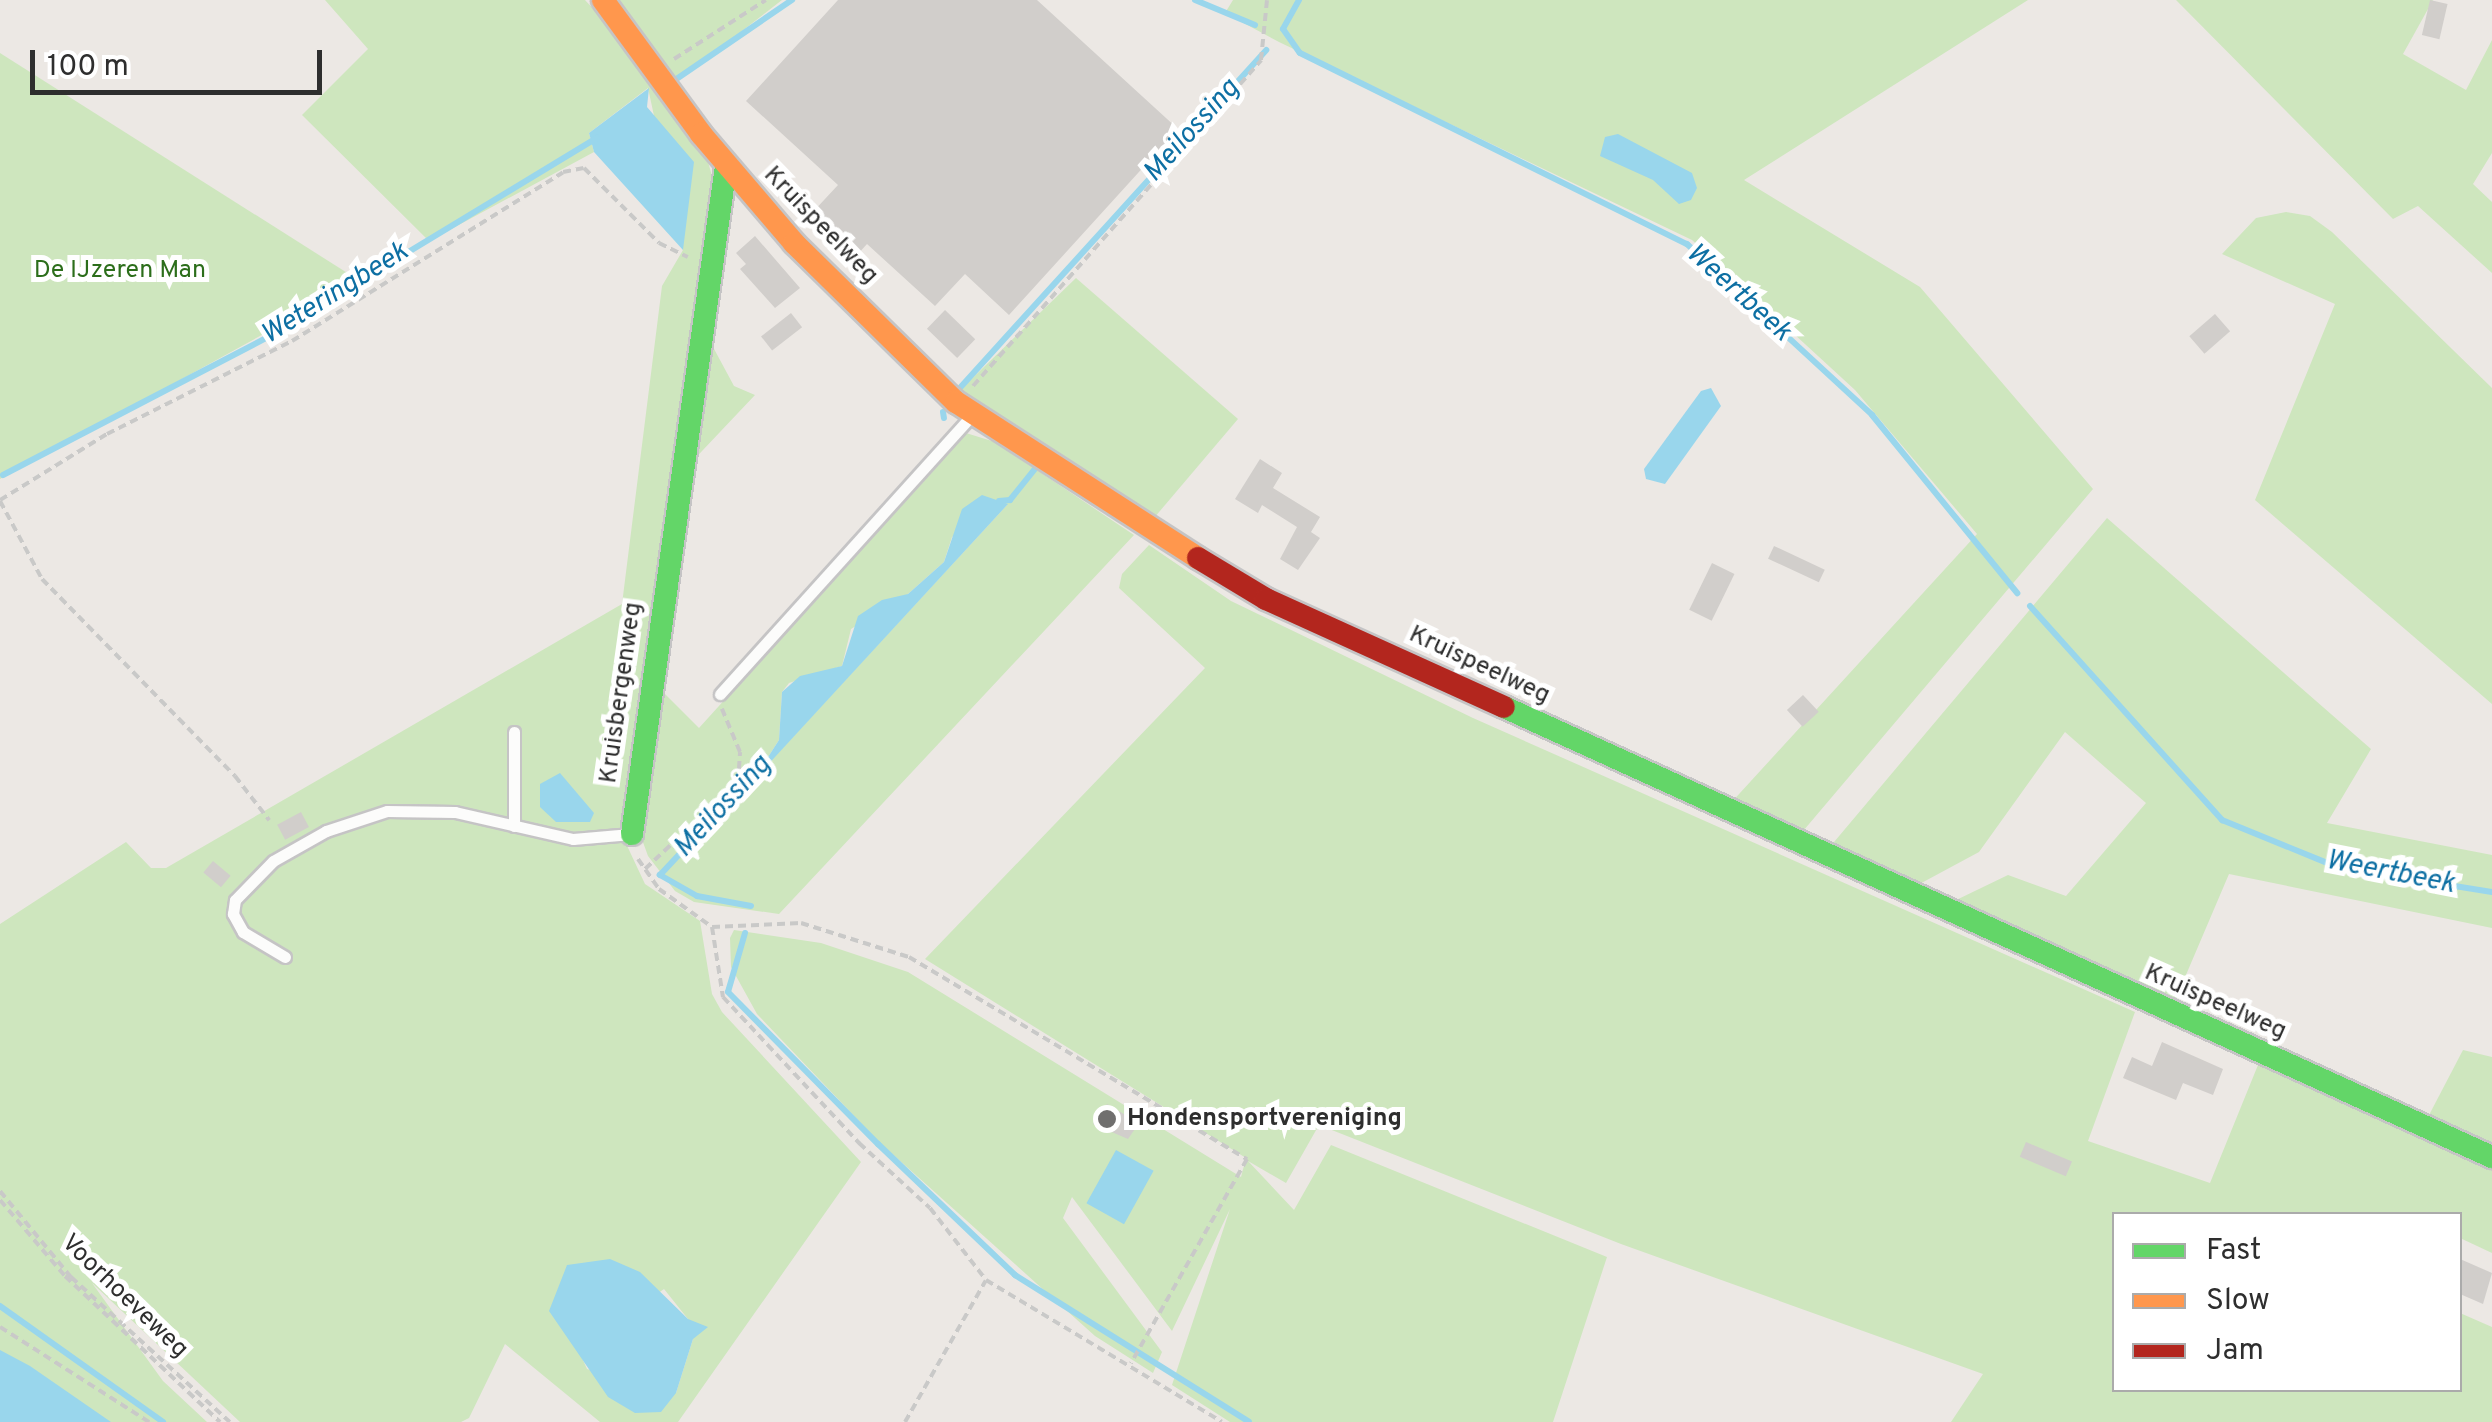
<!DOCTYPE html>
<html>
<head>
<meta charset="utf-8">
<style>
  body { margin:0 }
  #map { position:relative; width:2492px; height:1422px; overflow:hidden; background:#ece8e4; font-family:Overpass,sans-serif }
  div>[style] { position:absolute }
  .green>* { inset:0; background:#cee6be }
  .water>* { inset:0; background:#99d6ec; transform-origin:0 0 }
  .stream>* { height:6px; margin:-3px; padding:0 3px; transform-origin:3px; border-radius:3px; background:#99d6ec }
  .building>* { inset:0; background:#d1cecb; transform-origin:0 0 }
  .path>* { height:4px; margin-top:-2px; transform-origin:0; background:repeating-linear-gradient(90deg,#c9c9c8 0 8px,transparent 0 13px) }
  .roads { filter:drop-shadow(2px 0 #c5c4c5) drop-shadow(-2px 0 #c5c4c5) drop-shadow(0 2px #c5c4c5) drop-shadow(0 -2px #c5c4c5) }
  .lane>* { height:11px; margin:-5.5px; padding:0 5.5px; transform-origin:5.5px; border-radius:5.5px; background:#fcfcfb }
  .fast>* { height:22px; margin:-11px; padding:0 11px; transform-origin:11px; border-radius:11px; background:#63d668 }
  .slow>* { height:22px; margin:-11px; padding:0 11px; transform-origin:11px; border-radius:11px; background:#ff974d }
  .jam>* { height:22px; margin:-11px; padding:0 11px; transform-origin:11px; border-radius:11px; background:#b3261e }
  .dots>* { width:28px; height:28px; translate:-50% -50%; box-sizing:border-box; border:5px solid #fff; border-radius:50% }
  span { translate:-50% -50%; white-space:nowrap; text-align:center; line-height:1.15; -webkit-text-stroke:10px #fff; paint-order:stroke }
  .street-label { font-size:25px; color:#2e2e2e }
  .park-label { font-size:25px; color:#2c6e1b }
  .poi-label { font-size:25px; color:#2e2e2e; font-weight:700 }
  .left { translate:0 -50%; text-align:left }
  .water-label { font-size:28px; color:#0d6fa3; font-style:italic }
  .legend { position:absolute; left:2112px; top:1212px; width:350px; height:180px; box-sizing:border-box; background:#fff; border:2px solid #ababab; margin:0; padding:12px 18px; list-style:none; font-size:30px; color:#2e2e2e }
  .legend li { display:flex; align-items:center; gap:20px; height:50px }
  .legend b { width:50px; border:2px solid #ababab }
  .scale { position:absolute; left:30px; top:50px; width:292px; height:45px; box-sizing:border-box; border:5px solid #2e2e2e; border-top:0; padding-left:12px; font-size:30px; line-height:35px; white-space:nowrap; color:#2e2e2e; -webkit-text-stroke:8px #fff; paint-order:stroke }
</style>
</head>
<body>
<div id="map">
  <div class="green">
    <i style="clip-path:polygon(evenodd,325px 0,585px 0,657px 77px,705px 151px,712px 176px,622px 835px,645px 884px,700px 921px,712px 994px,722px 1012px,861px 1162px,678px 1422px,600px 1422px,505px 1344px,469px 1418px,461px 1422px,240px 1422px,92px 1283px,163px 1381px,207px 1422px,0 1422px,0 924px,126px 842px,151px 868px,166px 868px,622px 604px,662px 286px,683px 250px,648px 88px,589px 133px,594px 152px,429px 241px,302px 115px,368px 49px,325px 0,664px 1289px,688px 1319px,693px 1339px,676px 1393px,587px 1369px,578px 1349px,664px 1289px)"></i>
    <i style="clip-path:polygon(612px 0,782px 0,675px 83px)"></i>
    <i style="clip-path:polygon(1233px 0,2028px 0,1744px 180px,1920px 287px,2093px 489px,1798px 837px,1729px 805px,1977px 534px,1855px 390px,1692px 240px,1279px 42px,1225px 13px)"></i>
    <i style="clip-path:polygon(2176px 0,2433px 0,2403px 54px,2466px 90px,2492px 40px,2492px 153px,2473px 184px,2492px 202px,2492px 273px,2418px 206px,2393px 219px)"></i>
    <i style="clip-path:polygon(0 53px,360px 281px,0 479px)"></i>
    <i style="clip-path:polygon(2286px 212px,2310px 216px,2332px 232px,2492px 388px,2492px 704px,2255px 500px,2335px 304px,2222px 254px,2256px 218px)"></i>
    <i style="clip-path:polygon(1076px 278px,1238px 419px,1154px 518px,955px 395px)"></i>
    <i style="clip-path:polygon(713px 347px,734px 386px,755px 395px,685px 469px)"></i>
    <i style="clip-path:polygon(evenodd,966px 433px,995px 442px,1134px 535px,779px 914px,694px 902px,675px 891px,648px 856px,640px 834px,654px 683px,699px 728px,966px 433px,1007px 504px,1007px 505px,754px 779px,779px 740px,782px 692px,789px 683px,842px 666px,851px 629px,908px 594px,944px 562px,952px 537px,1007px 504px)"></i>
    <i style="clip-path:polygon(2107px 518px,2371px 749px,2327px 823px,2492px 855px,2492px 928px,2229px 874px,2174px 1003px,1950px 903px,2008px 875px,2066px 896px,2146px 803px,2065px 732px,1979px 852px,1914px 887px,1829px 848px)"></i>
    <i style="clip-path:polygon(1149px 545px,1231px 601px,1473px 718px,2135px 1012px,2088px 1141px,2210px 1183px,2258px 1065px,2492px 1170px,2492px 1253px,2460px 1238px,2460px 1214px,2114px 1214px,2114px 1390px,2460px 1390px,2460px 1313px,2492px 1327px,2492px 1422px,1951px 1422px,1983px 1374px,1621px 1244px,1319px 1125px,1286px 1183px,1248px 1161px,1294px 1210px,1331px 1145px,1607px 1257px,1553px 1422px,1230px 1422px,1172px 1385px,1230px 1209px,1172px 1331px,1072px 1197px,1063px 1218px,1162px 1352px,1153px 1373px,1095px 1336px,879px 1142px,757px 1014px,731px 967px,730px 938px,734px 930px,821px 943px,908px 972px,1241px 1177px,1246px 1158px,925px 959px,1205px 668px,1119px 588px,1122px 574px)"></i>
    <i style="clip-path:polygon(2463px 1050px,2492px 1057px,2492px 1145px,2428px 1117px)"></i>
  </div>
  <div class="water">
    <i style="clip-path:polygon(649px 88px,647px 107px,694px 162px,683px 250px,594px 152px,589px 133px)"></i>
    <i style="clip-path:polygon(1618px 134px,1692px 173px,1697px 188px,1691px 200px,1679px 204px,1653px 180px,1600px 156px,1605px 137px)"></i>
    <i style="clip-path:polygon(1711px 388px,1721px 406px,1665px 484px,1646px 479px,1644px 469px,1701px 391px)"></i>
    <i style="clip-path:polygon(982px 495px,1008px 504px,752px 782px,779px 740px,782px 692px,800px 676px,842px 666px,858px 616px,882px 600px,908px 594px,944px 562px,962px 509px)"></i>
    <i style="clip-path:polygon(560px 773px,594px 813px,590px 822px,556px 822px,540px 807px,540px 784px)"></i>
    <i style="left:1116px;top:1150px;width:43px;height:61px;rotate:29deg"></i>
    <i style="clip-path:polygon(610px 1259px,640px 1272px,688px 1319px,708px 1327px,693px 1339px,676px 1393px,661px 1412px,635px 1413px,608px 1397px,549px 1311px,567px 1265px)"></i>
    <i style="clip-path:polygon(0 1350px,30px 1366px,111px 1422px,0 1422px)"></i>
  </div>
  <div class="stream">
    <i style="left:1195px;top:0;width:65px;rotate:22.6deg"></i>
    <i style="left:1299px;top:0;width:33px;rotate:119deg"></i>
    <i style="left:1283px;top:29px;width:29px;rotate:55deg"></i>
    <i style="left:1300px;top:53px;width:432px;rotate:26.3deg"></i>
    <i style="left:1687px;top:244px;width:252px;rotate:42.7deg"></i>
    <i style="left:1872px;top:415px;width:230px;rotate:50.8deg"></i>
    <i style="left:675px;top:80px;width:142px;rotate:-34.4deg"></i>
    <i style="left:958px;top:390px;width:459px;rotate:-47.8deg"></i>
    <i style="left:943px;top:412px;width:6px;rotate:81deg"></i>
    <i style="left:3px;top:475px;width:299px;rotate:-27.5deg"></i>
    <i style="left:268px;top:337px;width:385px;rotate:-31.2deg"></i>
    <i style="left:999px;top:501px;width:11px;rotate:-5deg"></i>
    <i style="left:1010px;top:500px;width:45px;rotate:-51.3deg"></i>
    <i style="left:2030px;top:606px;width:288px;rotate:48.1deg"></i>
    <i style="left:2222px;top:820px;width:124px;rotate:22.2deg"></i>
    <i style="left:2337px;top:867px;width:157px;rotate:9.2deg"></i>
    <i style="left:751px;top:906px;width:55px;rotate:-169.5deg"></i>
    <i style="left:697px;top:896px;width:43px;rotate:-150.4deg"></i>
    <i style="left:660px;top:875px;width:145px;rotate:-47deg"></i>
    <i style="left:745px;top:933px;width:61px;rotate:106.1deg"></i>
    <i style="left:728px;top:992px;width:214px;rotate:45.4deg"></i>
    <i style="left:878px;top:1144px;width:190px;rotate:43.7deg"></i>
    <i style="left:1015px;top:1275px;width:276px;rotate:32.1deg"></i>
    <i style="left:0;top:1306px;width:200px;rotate:35.4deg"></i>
  </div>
  <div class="building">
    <i style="clip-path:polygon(838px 0,1037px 0,1178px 129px,1009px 315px,965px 274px,935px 306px,867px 244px,857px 255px,811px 214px,838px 185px,746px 101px)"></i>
    <i style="left:2430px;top:0;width:18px;height:36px;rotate:13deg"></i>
    <i style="clip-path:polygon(755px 236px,800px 288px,775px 308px,740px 269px,746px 264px,736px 253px)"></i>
    <i style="left:945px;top:310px;width:42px;height:26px;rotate:44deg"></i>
    <i style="left:791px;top:313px;width:18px;height:38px;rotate:52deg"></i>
    <i style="left:2215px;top:314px;width:23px;height:34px;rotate:49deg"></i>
    <i style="clip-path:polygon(1260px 459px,1282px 473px,1273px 488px,1320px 517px,1311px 532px,1320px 538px,1298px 570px,1280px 559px,1297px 527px,1262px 505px,1258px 513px,1235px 499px)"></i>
    <i style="left:1774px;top:546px;width:56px;height:14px;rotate:25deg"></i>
    <i style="left:1712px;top:563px;width:25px;height:52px;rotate:26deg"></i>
    <i style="left:1803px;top:695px;width:23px;height:22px;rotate:47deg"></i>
    <i style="left:301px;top:812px;width:17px;height:27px;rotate:62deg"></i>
    <i style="left:213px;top:861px;width:23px;height:15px;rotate:40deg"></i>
    <i style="clip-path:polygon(2162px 1042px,2223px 1069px,2213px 1095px,2183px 1083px,2176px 1100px,2123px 1078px,2132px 1057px,2152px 1066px)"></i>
    <i style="clip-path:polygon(1107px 1104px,1139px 1123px,1128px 1139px,1093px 1124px)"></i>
    <i style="left:2026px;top:1142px;width:50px;height:16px;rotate:23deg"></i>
    <i style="clip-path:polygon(2460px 1259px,2492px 1273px,2483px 1304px,2460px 1294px)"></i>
  </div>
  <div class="path">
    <i style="left:674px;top:59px;width:109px;rotate:-32.7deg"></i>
    <i style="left:973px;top:386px;width:435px;rotate:-48.5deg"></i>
    <i style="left:1261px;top:60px;width:60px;rotate:-84.3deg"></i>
    <i style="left:0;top:500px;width:126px;rotate:-31.7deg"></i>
    <i style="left:107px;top:434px;width:207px;rotate:-26.7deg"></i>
    <i style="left:292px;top:341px;width:319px;rotate:-31.9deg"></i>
    <i style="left:563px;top:172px;width:21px;rotate:-11deg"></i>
    <i style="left:584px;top:168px;width:106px;rotate:45deg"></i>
    <i style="left:659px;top:243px;width:32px;rotate:26deg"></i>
    <i style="left:0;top:501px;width:89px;rotate:61.7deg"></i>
    <i style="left:42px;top:579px;width:276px;rotate:45.6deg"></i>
    <i style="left:235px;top:776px;width:56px;rotate:52.3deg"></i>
    <i style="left:638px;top:859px;width:37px;rotate:55deg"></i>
    <i style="left:659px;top:889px;width:65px;rotate:35.6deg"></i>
    <i style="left:712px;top:927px;width:71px;rotate:81.1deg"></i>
    <i style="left:723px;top:997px;width:200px;rotate:47deg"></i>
    <i style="left:859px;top:1143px;width:96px;rotate:42.5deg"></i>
    <i style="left:930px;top:1208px;width:91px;rotate:52.1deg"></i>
    <i style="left:986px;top:1280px;width:275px;rotate:31deg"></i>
    <i style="left:645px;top:869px;width:127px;rotate:-43.1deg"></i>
    <i style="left:738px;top:782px;width:30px;rotate:-86deg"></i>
    <i style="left:740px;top:752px;width:47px;rotate:-112.7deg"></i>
    <i style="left:712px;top:927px;width:89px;rotate:-2.6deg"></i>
    <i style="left:801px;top:923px;width:113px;rotate:17.5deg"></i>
    <i style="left:909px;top:957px;width:394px;rotate:30.9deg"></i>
    <i style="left:1247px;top:1159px;width:235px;rotate:119.6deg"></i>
    <i style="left:0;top:1191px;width:112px;rotate:50.5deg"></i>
    <i style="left:71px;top:1277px;width:215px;rotate:42.4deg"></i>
    <i style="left:0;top:1200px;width:100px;rotate:49.5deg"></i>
    <i style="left:65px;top:1276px;width:213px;rotate:43.3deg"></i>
    <i style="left:0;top:1327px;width:177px;rotate:32.5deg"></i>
    <i style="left:905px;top:1422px;width:163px;rotate:-60.3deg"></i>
  </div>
  <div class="roads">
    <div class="lane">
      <i style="left:720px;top:694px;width:376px;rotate:-47.9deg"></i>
      <i style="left:514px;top:826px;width:94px;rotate:-90deg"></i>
      <i style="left:285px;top:957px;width:49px;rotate:-149.2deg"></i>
      <i style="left:243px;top:932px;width:21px;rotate:-119deg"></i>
      <i style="left:233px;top:914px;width:14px;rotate:-82deg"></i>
      <i style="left:235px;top:900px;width:54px;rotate:-45.7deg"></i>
      <i style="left:273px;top:861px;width:61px;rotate:-29.5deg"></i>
      <i style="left:326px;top:831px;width:64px;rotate:-18.2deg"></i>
      <i style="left:387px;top:811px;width:68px;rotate:0.8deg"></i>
      <i style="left:455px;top:812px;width:121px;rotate:12.9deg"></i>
      <i style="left:573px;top:839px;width:58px;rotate:-4.9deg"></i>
    </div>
    <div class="fast">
      <i style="left:1504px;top:707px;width:1086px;rotate:24.49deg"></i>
      <i style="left:632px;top:834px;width:675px;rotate:-81.99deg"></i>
    </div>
    <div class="slow">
      <i style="left:603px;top:0;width:166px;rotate:53.8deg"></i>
      <i style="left:701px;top:134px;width:143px;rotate:49.5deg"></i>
      <i style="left:794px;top:243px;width:227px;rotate:44.5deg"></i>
      <i style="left:956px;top:402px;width:288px;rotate:32.8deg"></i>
    </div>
    <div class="jam">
      <i style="left:1198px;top:558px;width:79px;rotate:31.1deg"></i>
      <i style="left:1266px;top:599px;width:261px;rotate:24.4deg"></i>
    </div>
  </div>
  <div class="dots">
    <i style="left:1107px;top:1119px;background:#706f6e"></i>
  </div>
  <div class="street-label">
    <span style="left:820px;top:226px;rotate:46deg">Kruispeelweg</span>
    <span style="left:1479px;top:666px;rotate:25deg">Kruispeelweg</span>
    <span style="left:622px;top:693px;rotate:-82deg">Kruisbergenweg</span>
    <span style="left:2215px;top:1003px;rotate:24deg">Kruispeelweg</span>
    <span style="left:124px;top:1297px;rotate:44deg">Voorhoeveweg</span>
  </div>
  <div class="park-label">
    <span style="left:120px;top:271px">De IJzeren Man</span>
  </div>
  <div class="poi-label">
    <span class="left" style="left:1127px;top:1119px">Hondensportvereniging</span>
  </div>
  <div class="water-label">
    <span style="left:1192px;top:131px;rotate:-48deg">Meilossing</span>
    <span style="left:1738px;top:293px;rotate:42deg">Weertbeek</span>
    <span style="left:335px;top:294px;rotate:-32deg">Weteringbeek</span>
    <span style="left:723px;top:807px;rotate:-47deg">Meilossing</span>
    <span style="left:2390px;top:873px;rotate:11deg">Weertbeek</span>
  </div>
  <ul class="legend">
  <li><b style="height:12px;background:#63d668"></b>Fast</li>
  <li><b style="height:12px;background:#ff974d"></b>Slow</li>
  <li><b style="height:12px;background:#b3261e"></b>Jam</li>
  </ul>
  <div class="scale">100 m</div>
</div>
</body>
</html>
